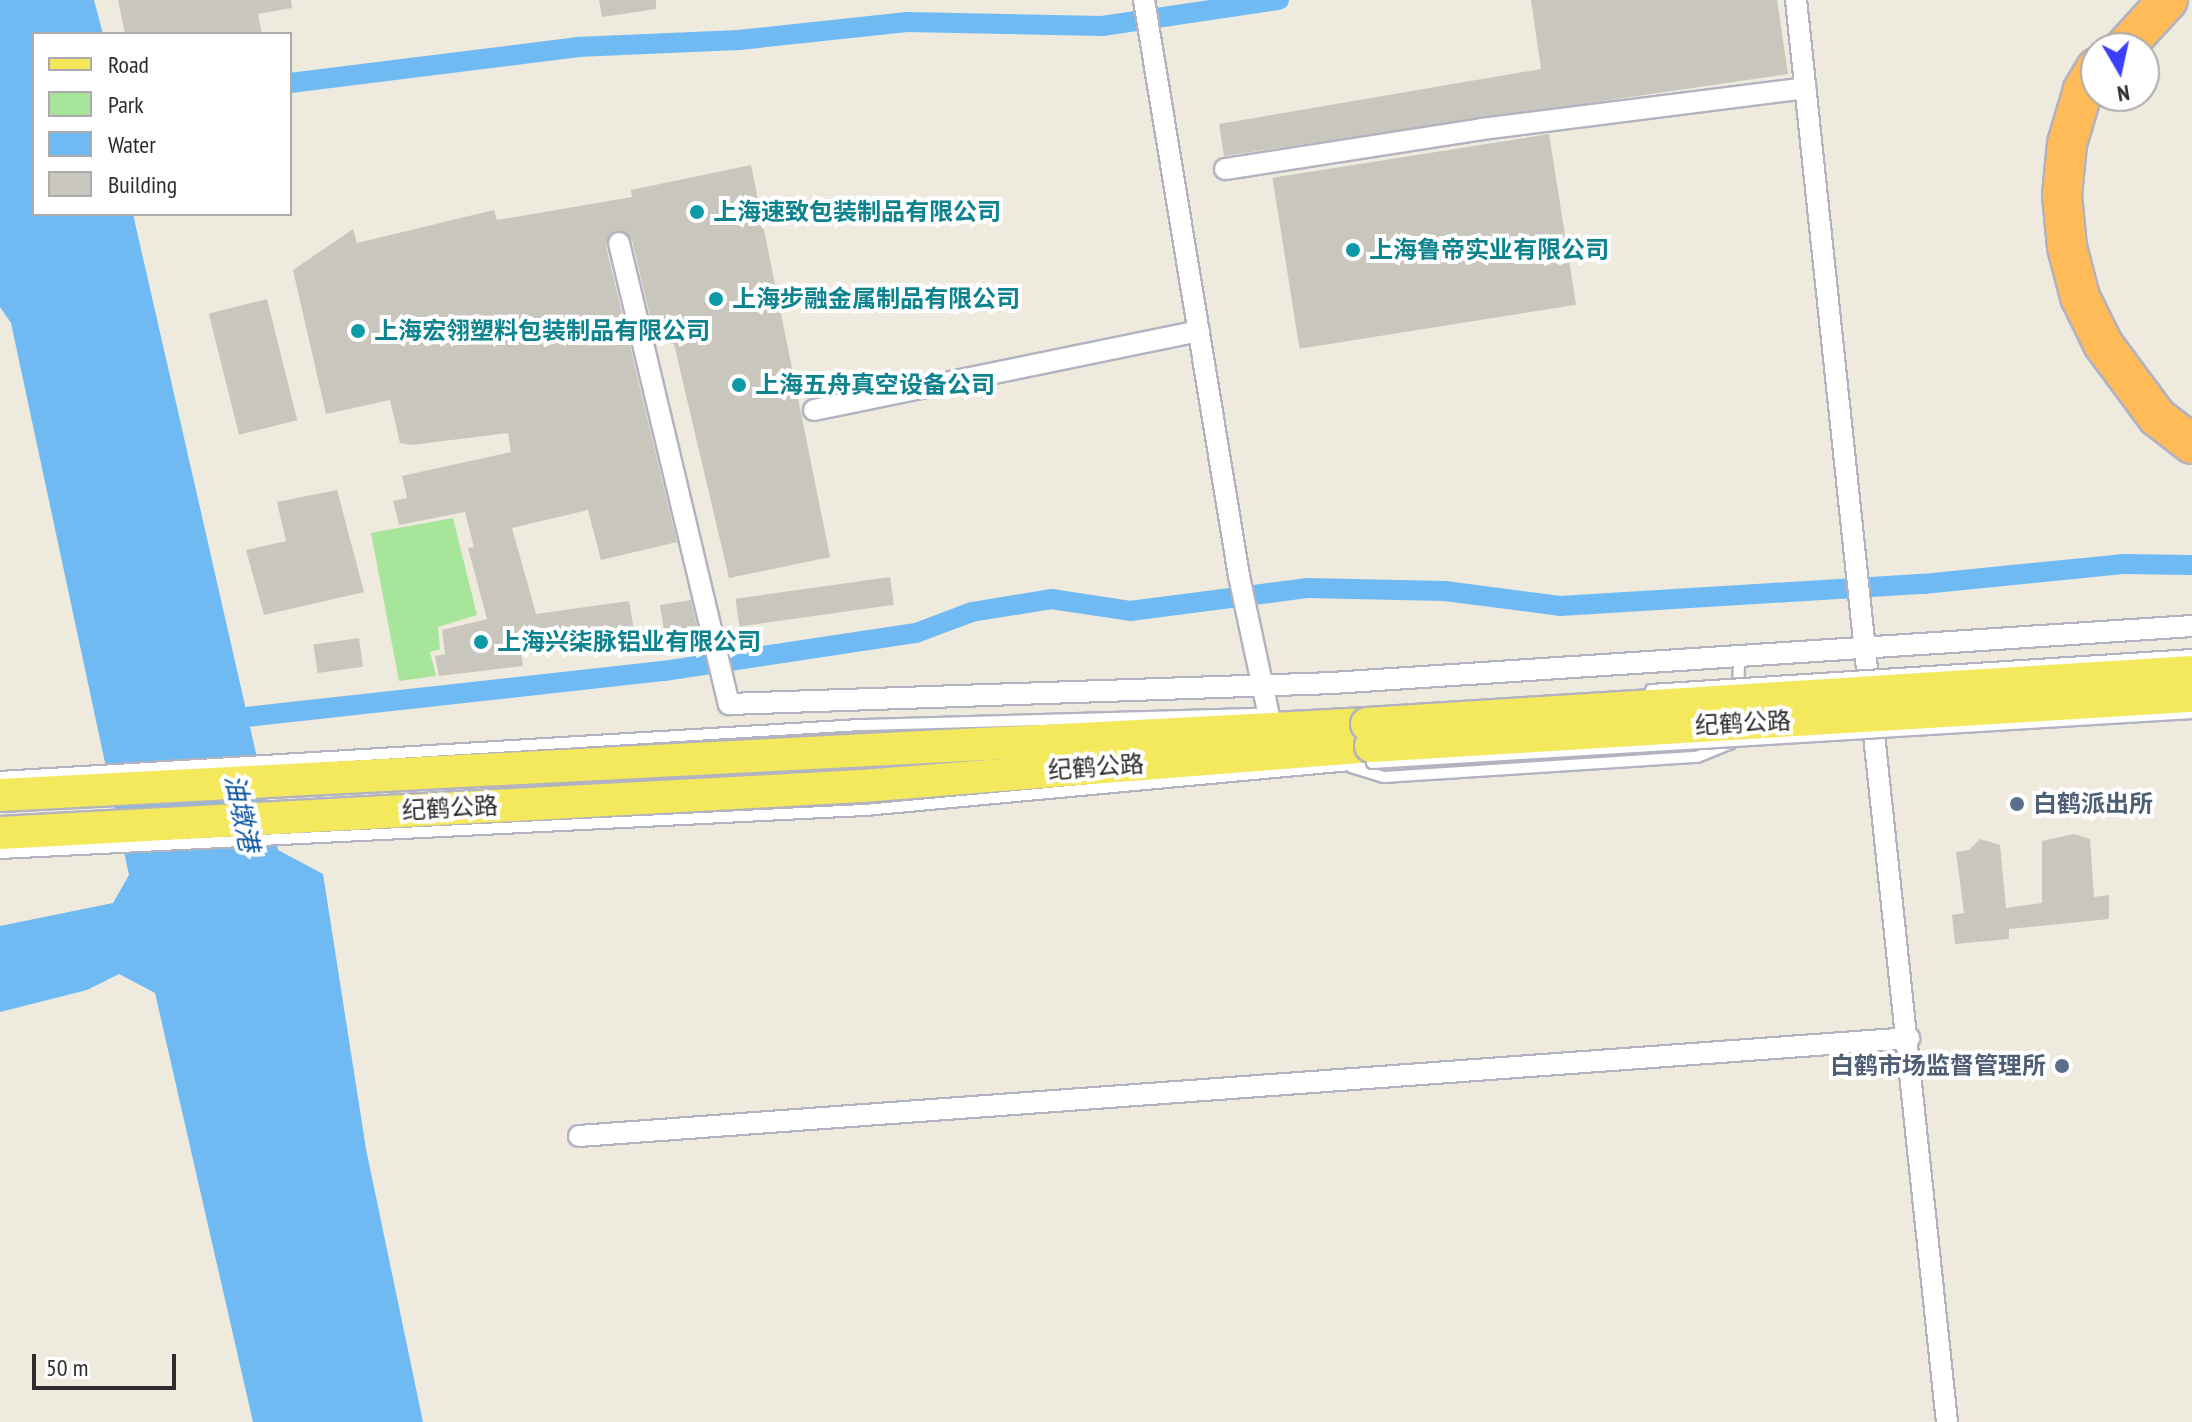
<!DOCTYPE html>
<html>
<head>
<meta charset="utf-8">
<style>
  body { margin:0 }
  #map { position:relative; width:2192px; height:1422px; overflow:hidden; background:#eeeade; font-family:"PT Sans Narrow","Noto Sans SC",sans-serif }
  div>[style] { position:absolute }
  .green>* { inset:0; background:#a7e59a }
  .water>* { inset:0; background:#6fbaf2 }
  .canal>* { height:20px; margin:-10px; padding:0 10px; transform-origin:10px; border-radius:10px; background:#6fbaf2 }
  .building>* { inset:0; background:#c9c6bd; transform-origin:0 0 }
  .roads { filter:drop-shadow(2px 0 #b2b2c0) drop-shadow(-2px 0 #b2b2c0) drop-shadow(0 2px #b2b2c0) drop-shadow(0 -2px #b2b2c0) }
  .lane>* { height:10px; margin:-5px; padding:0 5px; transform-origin:5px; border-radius:5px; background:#fff }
  .street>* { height:20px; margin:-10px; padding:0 10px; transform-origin:10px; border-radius:10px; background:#fff }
  .primary>* { height:32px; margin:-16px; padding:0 16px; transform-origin:16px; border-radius:16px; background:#f4e95d }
  .highway>* { height:38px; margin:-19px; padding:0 19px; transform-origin:19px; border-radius:19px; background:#ffbb58 }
  .bridges { filter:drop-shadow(2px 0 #b2b2c0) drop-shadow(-2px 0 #b2b2c0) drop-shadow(0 2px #b2b2c0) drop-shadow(0 -2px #b2b2c0) }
  .lane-bridge>* { height:10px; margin:-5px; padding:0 5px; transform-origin:5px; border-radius:5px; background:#fff }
  .primary-bridge>* { height:32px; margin:-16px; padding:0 16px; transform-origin:16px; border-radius:16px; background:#f4e95d }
  .dots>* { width:22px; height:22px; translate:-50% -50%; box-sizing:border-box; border:4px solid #fff; border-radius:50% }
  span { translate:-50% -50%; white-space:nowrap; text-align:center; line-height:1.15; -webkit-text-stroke:8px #fff; paint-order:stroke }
  .culture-label { font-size:24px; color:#0d838f; font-weight:700 }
  .left { translate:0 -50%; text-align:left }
  .street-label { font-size:24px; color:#2c2c2c }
  .service-label { font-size:24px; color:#4e5e75; font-weight:700 }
  .right { translate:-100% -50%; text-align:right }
  .water-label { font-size:26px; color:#0a55a2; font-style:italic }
  .legend { position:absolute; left:32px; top:32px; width:260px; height:184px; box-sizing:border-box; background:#fff; border:2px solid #ababab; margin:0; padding:10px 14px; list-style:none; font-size:24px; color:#2c2c2c }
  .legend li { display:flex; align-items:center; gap:16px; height:40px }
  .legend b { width:40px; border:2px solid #ababab }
  .north { position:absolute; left:2080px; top:32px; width:80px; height:80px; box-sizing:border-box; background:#fff; border:2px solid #ababab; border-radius:50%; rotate:171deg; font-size:22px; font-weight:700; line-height:32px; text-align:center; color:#2c2c2c }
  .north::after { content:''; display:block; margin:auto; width:28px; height:36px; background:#3b40fe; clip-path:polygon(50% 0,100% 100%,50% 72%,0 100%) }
  .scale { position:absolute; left:32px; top:1354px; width:144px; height:36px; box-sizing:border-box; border:4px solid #2c2c2c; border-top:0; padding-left:10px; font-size:24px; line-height:28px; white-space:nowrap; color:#2c2c2c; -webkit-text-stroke:6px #fff; paint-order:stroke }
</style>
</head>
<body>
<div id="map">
  <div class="green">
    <i style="clip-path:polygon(453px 518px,477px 615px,438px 627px,440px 649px,430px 652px,436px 676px,399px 681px,371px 533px)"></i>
  </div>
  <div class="water">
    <i style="clip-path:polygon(0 0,94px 0,103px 34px,34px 34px,34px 214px,133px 214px,278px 850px,323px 874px,366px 1149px,423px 1422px,253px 1422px,155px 993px,119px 974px,87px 990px,0 1012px,0 926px,113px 903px,129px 875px,11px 323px,0 307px)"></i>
  </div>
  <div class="canal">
    <i style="left:290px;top:83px;width:289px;rotate:-7.1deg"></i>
    <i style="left:577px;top:47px;width:162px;rotate:-2.5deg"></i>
    <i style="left:739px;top:40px;width:169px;rotate:-6.1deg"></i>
    <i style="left:907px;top:22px;width:195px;rotate:1.2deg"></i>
    <i style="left:1102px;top:26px;width:179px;rotate:-8.4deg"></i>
    <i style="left:246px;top:717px;width:421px;rotate:-6.3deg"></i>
    <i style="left:664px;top:671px;width:255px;rotate:-8.6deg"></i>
    <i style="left:916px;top:633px;width:60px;rotate:-20.6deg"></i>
    <i style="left:972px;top:612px;width:80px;rotate:-9.3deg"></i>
    <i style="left:1051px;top:599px;width:80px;rotate:8.6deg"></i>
    <i style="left:1130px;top:611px;width:178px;rotate:-7.4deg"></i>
    <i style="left:1307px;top:588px;width:138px;rotate:1.2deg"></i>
    <i style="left:1445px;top:591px;width:116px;rotate:7.4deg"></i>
    <i style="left:1560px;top:606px;width:364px;rotate:-3.5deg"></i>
    <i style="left:1923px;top:584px;width:200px;rotate:-5.7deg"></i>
    <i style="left:2122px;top:564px;width:70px;rotate:0.8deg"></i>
  </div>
  <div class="building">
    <i style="clip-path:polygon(118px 0,291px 0,292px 8px,258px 14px,262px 34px,125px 34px)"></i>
    <i style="clip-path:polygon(599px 0,656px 0,656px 9px,602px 17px)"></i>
    <i style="clip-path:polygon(1531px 0,1777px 0,1788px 74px,1224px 156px,1219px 124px,1541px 69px)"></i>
    <i style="left:1549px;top:134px;width:173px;height:280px;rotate:81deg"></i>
    <i style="clip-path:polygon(751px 165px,830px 557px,729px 578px,674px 344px,656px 342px,632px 240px,615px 231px,606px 246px,677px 542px,601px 560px,588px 510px,512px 528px,536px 614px,629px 601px,634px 630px,520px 646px,523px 666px,439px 676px,435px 656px,445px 654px,442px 630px,487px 619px,468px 548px,474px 547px,465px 512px,399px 525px,393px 501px,407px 498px,402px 476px,511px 452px,508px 433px,411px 445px,400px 443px,390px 400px,326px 414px,293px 270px,353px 229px,357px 243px,494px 210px,497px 220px,632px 197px,631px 190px)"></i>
    <i style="left:267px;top:299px;width:125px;height:60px;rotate:76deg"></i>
    <i style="clip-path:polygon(337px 490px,364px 592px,264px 615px,246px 550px,286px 541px,277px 502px)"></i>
    <i style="left:890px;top:577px;width:28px;height:156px;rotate:82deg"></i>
    <i style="clip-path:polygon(691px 600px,701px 644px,679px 647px,676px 628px,664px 630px,660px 605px)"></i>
    <i style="left:359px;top:638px;width:29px;height:46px;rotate:82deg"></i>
    <i style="clip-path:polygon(2074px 834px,2090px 839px,2094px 897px,2109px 895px,2109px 919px,2009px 929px,2009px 939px,1955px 944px,1952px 915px,1964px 913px,1956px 852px,1969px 850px,1980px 839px,2000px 845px,2006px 908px,2042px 903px,2042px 841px)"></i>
  </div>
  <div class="roads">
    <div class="lane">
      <i style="left:1738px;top:693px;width:38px;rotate:-88deg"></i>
      <i style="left:1351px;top:767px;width:34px;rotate:17deg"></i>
      <i style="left:1384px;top:777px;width:314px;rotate:-3.7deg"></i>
      <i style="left:1697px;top:757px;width:35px;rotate:-22deg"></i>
      <i style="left:1730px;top:744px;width:9px;rotate:-54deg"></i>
      <i style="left:0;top:777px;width:863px;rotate:-3.46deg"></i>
      <i style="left:861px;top:725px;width:396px;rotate:-1.6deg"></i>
      <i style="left:0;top:853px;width:866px;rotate:-2.85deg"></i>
      <i style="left:865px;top:810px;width:509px;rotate:-5.3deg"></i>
    </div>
    <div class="street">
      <i style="left:1144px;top:0;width:584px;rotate:80.63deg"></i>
      <i style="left:1239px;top:576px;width:157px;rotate:77.9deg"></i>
      <i style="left:1796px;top:0;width:1430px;rotate:83.94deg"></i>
      <i style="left:1225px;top:169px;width:260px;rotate:-8.8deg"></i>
      <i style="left:1482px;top:129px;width:326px;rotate:-7.2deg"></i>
      <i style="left:619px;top:243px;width:474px;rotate:76.6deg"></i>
      <i style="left:729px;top:704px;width:603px;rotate:-1.99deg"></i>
      <i style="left:1332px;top:683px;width:862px;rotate:-3.79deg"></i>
      <i style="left:814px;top:410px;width:393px;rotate:-11.6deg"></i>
      <i style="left:579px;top:1136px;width:1334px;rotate:-4.21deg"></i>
    </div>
    <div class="primary">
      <i style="left:0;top:795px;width:1369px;rotate:-2.97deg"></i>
      <i style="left:0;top:833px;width:863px;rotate:-3.12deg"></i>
      <i style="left:862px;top:786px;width:511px;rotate:-4.49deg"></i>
    </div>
    <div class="highway">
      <i style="left:2124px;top:48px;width:65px;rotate:-47.5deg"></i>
      <i style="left:2096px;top:68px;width:26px;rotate:121deg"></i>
      <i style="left:2083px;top:90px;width:56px;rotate:106.5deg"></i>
      <i style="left:2067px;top:144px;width:51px;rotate:95.6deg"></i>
      <i style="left:2062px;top:195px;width:52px;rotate:84.5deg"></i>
      <i style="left:2067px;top:247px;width:52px;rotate:75.4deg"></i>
      <i style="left:2080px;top:297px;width:52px;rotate:63.9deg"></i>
      <i style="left:2103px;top:344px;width:91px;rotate:53.5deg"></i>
      <i style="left:2157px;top:417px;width:44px;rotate:37.6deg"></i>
    </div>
  </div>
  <div class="bridges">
    <div class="lane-bridge">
      <i style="left:1651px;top:690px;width:542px;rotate:-3.7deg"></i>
      <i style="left:1372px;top:763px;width:822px;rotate:-3.49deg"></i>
    </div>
    <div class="primary-bridge">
      <i style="left:1367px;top:724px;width:827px;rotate:-3.61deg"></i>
      <i style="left:1371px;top:746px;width:823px;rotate:-3.49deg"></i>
    </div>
  </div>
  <div class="dots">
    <i style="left:697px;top:212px;background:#0f9aa8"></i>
    <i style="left:1353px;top:250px;background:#0f9aa8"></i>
    <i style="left:716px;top:299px;background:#0f9aa8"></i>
    <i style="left:358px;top:331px;background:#0f9aa8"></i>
    <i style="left:739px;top:385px;background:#0f9aa8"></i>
    <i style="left:481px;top:642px;background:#0f9aa8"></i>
    <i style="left:2017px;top:804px;background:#5c6f8a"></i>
    <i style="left:2062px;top:1066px;background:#5c6f8a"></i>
  </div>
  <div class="culture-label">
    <span class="left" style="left:713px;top:212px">上海速致包装制品有限公司</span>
    <span class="left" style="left:1369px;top:250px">上海鲁帝实业有限公司</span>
    <span class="left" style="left:732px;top:299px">上海步融金属制品有限公司</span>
    <span class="left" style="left:374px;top:331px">上海宏翎塑料包装制品有限公司</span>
    <span class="left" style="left:755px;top:385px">上海五舟真空设备公司</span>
    <span class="left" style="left:497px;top:642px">上海兴柒脉铝业有限公司</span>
  </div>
  <div class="street-label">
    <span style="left:1743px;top:723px;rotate:-3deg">纪鹤公路</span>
    <span style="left:1096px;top:767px;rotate:-4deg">纪鹤公路</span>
    <span style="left:450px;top:808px;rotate:-3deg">纪鹤公路</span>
  </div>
  <div class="service-label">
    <span class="left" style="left:2033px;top:804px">白鹤派出所</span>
    <span class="right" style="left:2046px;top:1066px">白鹤市场监督管理所</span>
  </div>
  <div class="water-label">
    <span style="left:242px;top:813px;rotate:78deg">油墩港</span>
  </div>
  <ul class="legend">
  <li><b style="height:10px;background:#f4e95d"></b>Road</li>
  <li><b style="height:22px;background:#a7e59a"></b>Park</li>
  <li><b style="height:22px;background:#6fbaf2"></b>Water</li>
  <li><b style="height:22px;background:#c9c6bd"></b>Building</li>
  </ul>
  <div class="north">N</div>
  <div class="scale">50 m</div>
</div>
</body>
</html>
